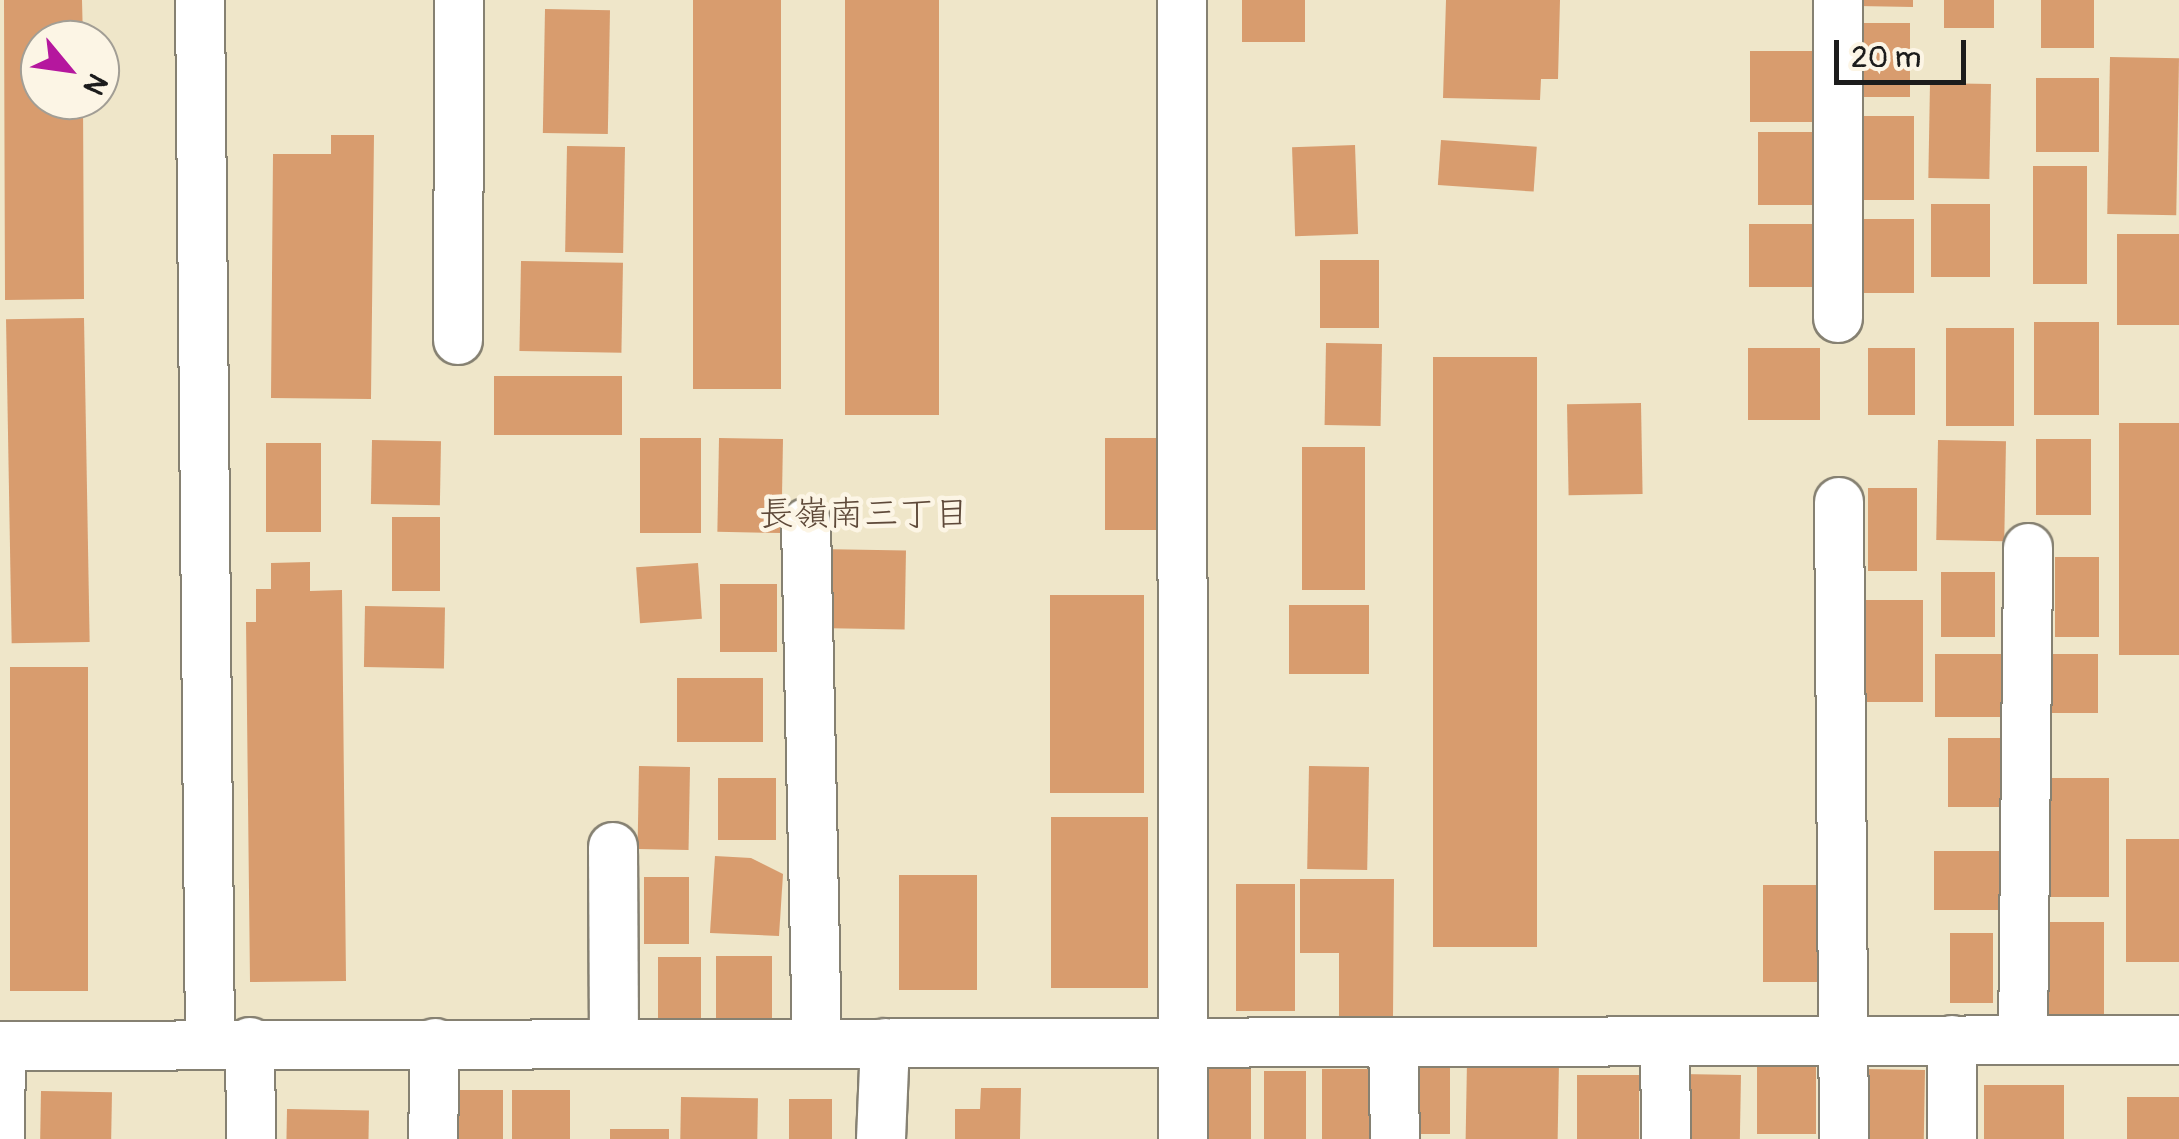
<!DOCTYPE html>
<html>
<head>
<meta charset="utf-8">
<style>
  body { margin:0 }
  #map { position:relative; width:2179px; height:1139px; overflow:hidden; background:#efe6c9; font-family:Pangolin,"Klee One",sans-serif }
  div>[style] { position:absolute }
  .building>* { inset:0; background:#d89c6e; transform-origin:0 0 }
  .roads { filter:drop-shadow(2px 0 #868172) drop-shadow(-2px 0 #868172) drop-shadow(0 2px #868172) drop-shadow(0 -2px #868172) }
  .minor>* { height:48px; margin:-24px; padding:0 24px; transform-origin:24px; border-radius:24px; background:#fff }
  span { translate:-50% -50%; white-space:nowrap; text-align:center; line-height:1.15; -webkit-text-stroke:9px #fcf5e5; paint-order:stroke }
  .neighbourhood-label { font-size:35px; color:#5e4939 }
  .north { position:absolute; left:20px; top:20px; width:100px; height:100px; box-sizing:border-box; background:#fcf5e5; border:2px solid #a29e95; border-radius:50%; rotate:119deg; font-size:28px; font-weight:700; line-height:40px; text-align:center; color:#1c1c1c }
  .north::after { content:''; display:block; margin:auto; width:35px; height:45px; background:#b5179e; clip-path:polygon(50% 0,100% 100%,50% 72%,0 100%) }
  .scale { position:absolute; left:1834px; top:40px; width:132px; height:45px; box-sizing:border-box; border:5px solid #1c1c1c; border-top:0; padding-left:12px; font-size:30px; line-height:35px; white-space:nowrap; color:#1c1c1c; -webkit-text-stroke:8px #fcf5e5; paint-order:stroke }
</style>
</head>
<body>
<div id="map">
  <div class="building">
    <i style="clip-path:polygon(4px 0,82px 0,83px 40px,40px 40px,40px 100px,83px 100px,84px 299px,5px 300px)"></i>
    <i style="left:693px;top:0;width:88px;height:389px"></i>
    <i style="left:845px;top:0;width:94px;height:415px"></i>
    <i style="left:1242px;top:0;width:63px;height:42px"></i>
    <i style="clip-path:polygon(1446px 0,1560px 0,1558px 79px,1541px 79px,1540px 100px,1443px 98px)"></i>
    <i style="clip-path:polygon(1858px 0,1913px 0,1913px 7px,1858px 6px)"></i>
    <i style="left:1944px;top:0;width:50px;height:28px"></i>
    <i style="left:2041px;top:0;width:53px;height:48px"></i>
    <i style="left:545px;top:9px;width:65px;height:124px;rotate:1deg"></i>
    <i style="left:1859px;top:23px;width:51px;height:74px"></i>
    <i style="left:1750px;top:51px;width:62px;height:71px"></i>
    <i style="left:2110px;top:57px;width:69px;height:157px;rotate:1deg"></i>
    <i style="left:2036px;top:78px;width:63px;height:74px"></i>
    <i style="left:1930px;top:83px;width:61px;height:95px;rotate:1deg"></i>
    <i style="left:1860px;top:116px;width:54px;height:84px"></i>
    <i style="left:1758px;top:132px;width:55px;height:73px"></i>
    <i style="clip-path:polygon(331px 135px,374px 135px,371px 399px,271px 398px,273px 154px,331px 154px)"></i>
    <i style="left:1441px;top:140px;width:96px;height:45px;rotate:4deg"></i>
    <i style="left:1355px;top:145px;width:89px;height:63px;rotate:88deg"></i>
    <i style="left:567px;top:146px;width:58px;height:106px;rotate:1deg"></i>
    <i style="left:2033px;top:166px;width:54px;height:118px"></i>
    <i style="left:1931px;top:204px;width:59px;height:73px"></i>
    <i style="left:1856px;top:219px;width:58px;height:74px"></i>
    <i style="left:1749px;top:224px;width:69px;height:63px"></i>
    <i style="left:2117px;top:234px;width:62px;height:91px"></i>
    <i style="left:1320px;top:260px;width:59px;height:68px"></i>
    <i style="left:521px;top:261px;width:102px;height:90px;rotate:1deg"></i>
    <i style="left:84px;top:318px;width:324px;height:78px;rotate:89deg"></i>
    <i style="left:2034px;top:322px;width:65px;height:93px"></i>
    <i style="left:1946px;top:328px;width:68px;height:98px"></i>
    <i style="left:1382px;top:344px;width:82px;height:56px;rotate:91deg"></i>
    <i style="left:1820px;top:348px;width:72px;height:72px;rotate:90deg"></i>
    <i style="left:1868px;top:348px;width:47px;height:67px"></i>
    <i style="left:1537px;top:357px;width:590px;height:104px;rotate:90deg"></i>
    <i style="left:494px;top:376px;width:128px;height:59px"></i>
    <i style="left:1641px;top:403px;width:91px;height:74px;rotate:89deg"></i>
    <i style="left:2119px;top:423px;width:60px;height:232px"></i>
    <i style="left:701px;top:438px;width:95px;height:61px;rotate:90deg"></i>
    <i style="left:1105px;top:438px;width:60px;height:92px"></i>
    <i style="left:783px;top:439px;width:94px;height:64px;rotate:91deg"></i>
    <i style="left:2036px;top:439px;width:55px;height:76px"></i>
    <i style="left:372px;top:440px;width:69px;height:64px;rotate:1deg"></i>
    <i style="left:1938px;top:440px;width:68px;height:100px;rotate:1deg"></i>
    <i style="left:266px;top:443px;width:55px;height:89px"></i>
    <i style="left:1302px;top:447px;width:63px;height:143px"></i>
    <i style="left:1868px;top:488px;width:49px;height:83px"></i>
    <i style="left:392px;top:517px;width:48px;height:74px"></i>
    <i style="left:818px;top:549px;width:88px;height:79px;rotate:1deg"></i>
    <i style="left:2055px;top:557px;width:44px;height:80px"></i>
    <i style="clip-path:polygon(310px 562px,310px 591px,342px 590px,346px 981px,250px 982px,246px 622px,256px 622px,256px 589px,271px 589px,271px 563px)"></i>
    <i style="left:698px;top:563px;width:56px;height:62px;rotate:86deg"></i>
    <i style="left:1941px;top:572px;width:54px;height:65px"></i>
    <i style="left:720px;top:584px;width:57px;height:68px"></i>
    <i style="left:1050px;top:595px;width:94px;height:198px"></i>
    <i style="left:1923px;top:600px;width:102px;height:65px;rotate:90deg"></i>
    <i style="left:1289px;top:605px;width:80px;height:69px"></i>
    <i style="left:365px;top:606px;width:80px;height:61px;rotate:1deg"></i>
    <i style="left:1935px;top:654px;width:66px;height:63px"></i>
    <i style="left:2042px;top:654px;width:56px;height:59px"></i>
    <i style="left:88px;top:667px;width:324px;height:78px;rotate:90deg"></i>
    <i style="left:763px;top:678px;width:64px;height:86px;rotate:90deg"></i>
    <i style="left:1948px;top:738px;width:52px;height:69px"></i>
    <i style="left:639px;top:766px;width:51px;height:83px;rotate:1deg"></i>
    <i style="left:1309px;top:766px;width:60px;height:103px;rotate:1deg"></i>
    <i style="left:718px;top:778px;width:58px;height:62px"></i>
    <i style="left:2045px;top:778px;width:64px;height:119px"></i>
    <i style="left:1051px;top:817px;width:97px;height:171px"></i>
    <i style="left:2126px;top:839px;width:53px;height:123px"></i>
    <i style="left:1934px;top:851px;width:70px;height:59px"></i>
    <i style="clip-path:polygon(715px 856px,751px 858px,783px 874px,779px 936px,710px 933px)"></i>
    <i style="left:899px;top:875px;width:78px;height:115px"></i>
    <i style="left:644px;top:877px;width:45px;height:67px"></i>
    <i style="clip-path:polygon(1300px 879px,1394px 879px,1393px 1020px,1339px 1020px,1339px 953px,1300px 953px)"></i>
    <i style="left:1236px;top:884px;width:59px;height:127px"></i>
    <i style="left:1763px;top:885px;width:58px;height:97px"></i>
    <i style="left:2104px;top:922px;width:98px;height:55px;rotate:90deg"></i>
    <i style="left:1950px;top:933px;width:43px;height:70px"></i>
    <i style="left:716px;top:956px;width:56px;height:74px"></i>
    <i style="left:701px;top:957px;width:66px;height:43px;rotate:90deg"></i>
    <i style="left:1467px;top:1061px;width:92px;height:78px;rotate:1deg"></i>
    <i style="left:1415px;top:1065px;width:35px;height:69px"></i>
    <i style="left:1208px;top:1066px;width:43px;height:73px"></i>
    <i style="left:1757px;top:1067px;width:59px;height:67px"></i>
    <i style="left:1322px;top:1069px;width:47px;height:70px"></i>
    <i style="left:1865px;top:1069px;width:60px;height:70px;rotate:1deg"></i>
    <i style="left:1264px;top:1071px;width:42px;height:68px"></i>
    <i style="left:1681px;top:1074px;width:60px;height:65px;rotate:1deg"></i>
    <i style="left:1577px;top:1075px;width:62px;height:64px"></i>
    <i style="left:1984px;top:1085px;width:80px;height:54px"></i>
    <i style="clip-path:polygon(981px 1088px,1021px 1088px,1020px 1139px,955px 1139px,955px 1109px,980px 1109px)"></i>
    <i style="left:451px;top:1090px;width:52px;height:49px"></i>
    <i style="left:512px;top:1090px;width:58px;height:49px"></i>
    <i style="left:41px;top:1091px;width:71px;height:48px;rotate:1deg"></i>
    <i style="left:681px;top:1097px;width:77px;height:42px;rotate:1deg"></i>
    <i style="left:2127px;top:1097px;width:52px;height:42px"></i>
    <i style="left:789px;top:1099px;width:43px;height:40px"></i>
    <i style="left:287px;top:1109px;width:82px;height:30px;rotate:1deg"></i>
    <i style="left:610px;top:1129px;width:59px;height:10px"></i>
  </div>
  <div class="roads">
    <div class="minor">
      <i style="left:200px;top:0;width:1043px;rotate:89.45deg"></i>
      <i style="left:1182px;top:0;width:1139px;rotate:89.95deg"></i>
      <i style="left:1838px;top:318px;width:318px;rotate:-90deg"></i>
      <i style="left:458px;top:340px;width:340px;rotate:-89.8deg"></i>
      <i style="left:1839px;top:502px;width:637px;rotate:89.55deg"></i>
      <i style="left:806px;top:523px;width:520px;rotate:88.79deg"></i>
      <i style="left:613px;top:847px;width:195px;rotate:89.7deg"></i>
      <i style="left:1952px;top:1040px;width:99px;rotate:90deg"></i>
      <i style="left:2023px;top:1040px;width:492px;rotate:-89.4deg"></i>
      <i style="left:1665px;top:1041px;width:98px;rotate:89.4deg"></i>
      <i style="left:250px;top:1042px;width:97px;rotate:89.4deg"></i>
      <i style="left:1393px;top:1042px;width:97px;rotate:88.8deg"></i>
      <i style="left:0;top:1046px;width:2179px;rotate:-0.16deg"></i>
      <i style="left:0;top:1139px;width:93px;rotate:-89.4deg"></i>
      <i style="left:433px;top:1139px;width:96px;rotate:-88.8deg"></i>
      <i style="left:881px;top:1139px;width:96px;rotate:-87.6deg"></i>
    </div>
  </div>
  <div class="neighbourhood-label">
    <span style="left:864px;top:514px">長嶺南三丁目</span>
  </div>
  <div class="north">N</div>
  <div class="scale">20 m</div>
</div>
</body>
</html>
